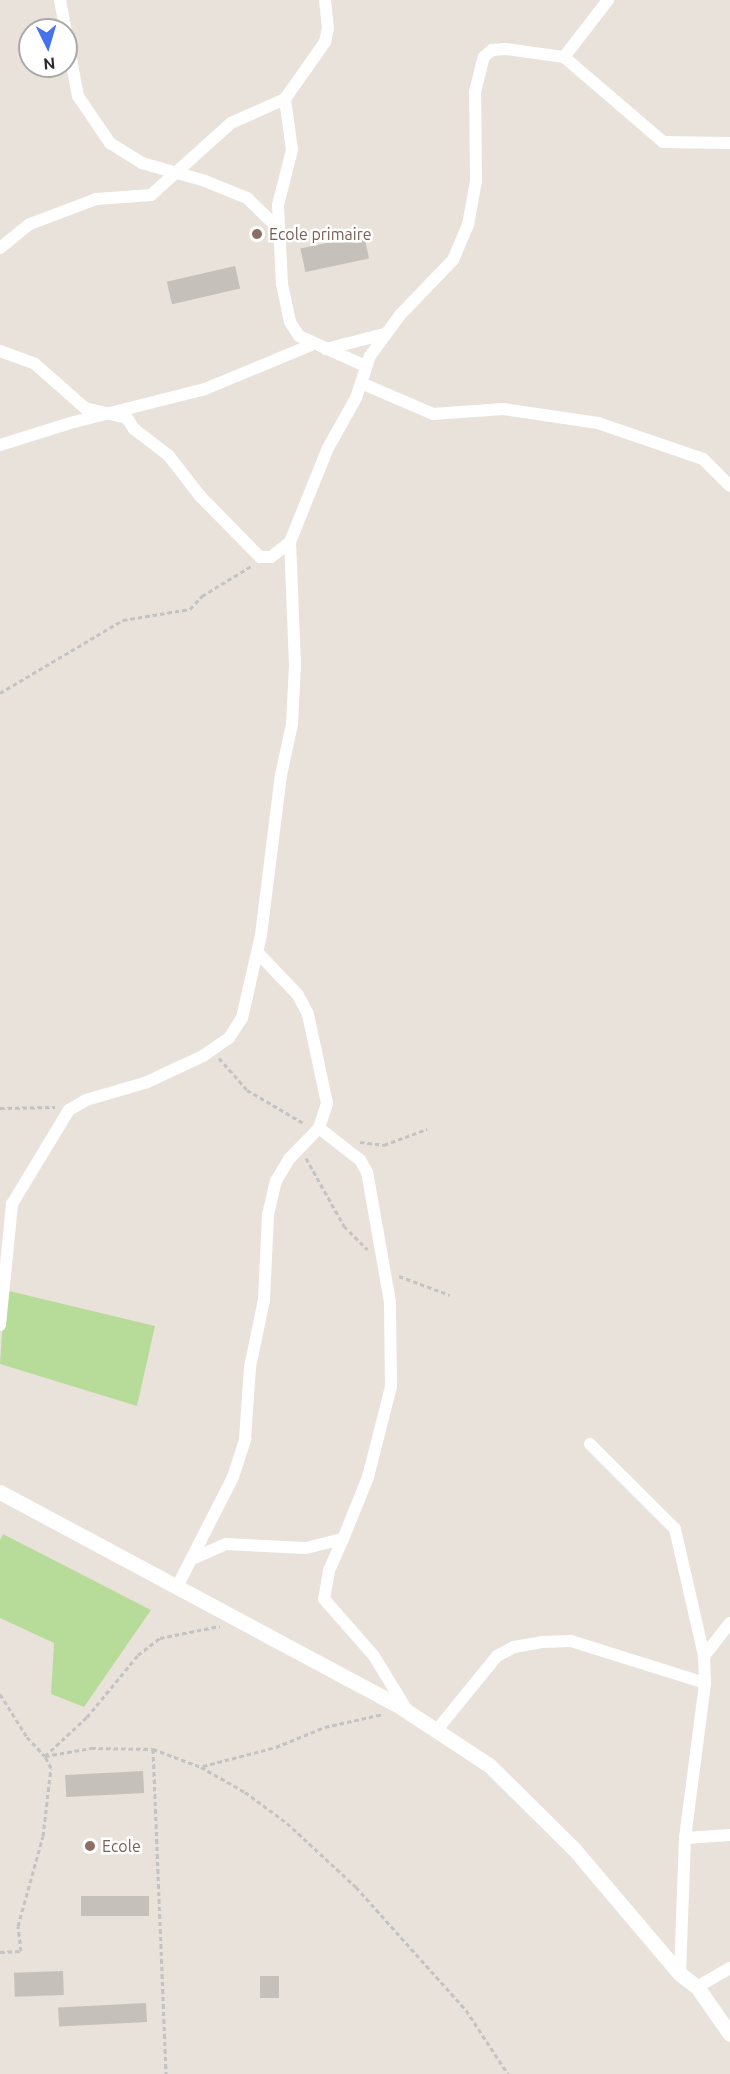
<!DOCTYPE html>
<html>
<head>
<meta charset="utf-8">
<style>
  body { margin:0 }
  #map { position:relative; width:730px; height:2074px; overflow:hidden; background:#e9e2da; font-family:Ubuntu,sans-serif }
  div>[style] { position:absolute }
  .green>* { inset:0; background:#b7dc9a }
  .building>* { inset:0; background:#c5c0b9; transform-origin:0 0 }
  .path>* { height:3px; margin-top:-1.5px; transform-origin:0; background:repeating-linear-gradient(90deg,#c3c3c3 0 4.5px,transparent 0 7.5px) }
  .minor>* { height:12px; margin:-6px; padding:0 6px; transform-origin:6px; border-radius:6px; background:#fff }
  .tertiary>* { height:15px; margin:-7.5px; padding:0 7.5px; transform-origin:7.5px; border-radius:7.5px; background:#fff }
  .dots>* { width:16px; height:16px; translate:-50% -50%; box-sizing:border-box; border:3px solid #fff; border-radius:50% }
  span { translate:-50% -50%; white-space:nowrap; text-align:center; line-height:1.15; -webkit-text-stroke:5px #fff; paint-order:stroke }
  .education-label { font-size:16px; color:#785e54 }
  .left { translate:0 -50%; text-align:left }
  .north { position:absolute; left:18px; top:18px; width:60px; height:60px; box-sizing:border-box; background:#fff; border:2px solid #a9a9a9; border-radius:50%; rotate:175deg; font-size:16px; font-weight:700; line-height:24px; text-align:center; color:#282828 }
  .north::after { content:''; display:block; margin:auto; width:21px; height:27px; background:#4573eb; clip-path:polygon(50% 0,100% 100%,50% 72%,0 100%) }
</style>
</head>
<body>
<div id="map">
  <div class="green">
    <i style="clip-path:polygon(5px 1290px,155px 1326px,137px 1406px,0 1364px)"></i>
    <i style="clip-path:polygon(3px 1534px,151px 1610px,84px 1707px,51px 1694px,54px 1643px,0 1618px,0 1540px)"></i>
  </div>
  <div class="building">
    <i style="left:364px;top:235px;width:24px;height:65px;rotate:78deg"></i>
    <i style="left:235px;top:266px;width:23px;height:70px;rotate:77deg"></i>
    <i style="left:143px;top:1771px;width:22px;height:78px;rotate:87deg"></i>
    <i style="left:149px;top:1896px;width:20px;height:68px;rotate:90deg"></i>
    <i style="left:63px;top:1971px;width:24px;height:49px;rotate:88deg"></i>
    <i style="left:260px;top:1976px;width:19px;height:22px"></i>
    <i style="left:146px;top:2003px;width:19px;height:88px;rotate:87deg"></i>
  </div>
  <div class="path">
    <i style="left:0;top:693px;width:143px;rotate:-30.7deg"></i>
    <i style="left:123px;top:620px;width:68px;rotate:-9.3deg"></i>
    <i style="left:190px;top:609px;width:18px;rotate:-47deg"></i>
    <i style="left:202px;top:596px;width:60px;rotate:-31.3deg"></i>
    <i style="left:219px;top:1058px;width:43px;rotate:48.8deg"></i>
    <i style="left:247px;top:1090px;width:67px;rotate:30.4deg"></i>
    <i style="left:0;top:1108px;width:55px;rotate:-1deg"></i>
    <i style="left:360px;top:1142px;width:24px;rotate:7deg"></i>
    <i style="left:384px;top:1145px;width:46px;rotate:-20.4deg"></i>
    <i style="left:306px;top:1158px;width:78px;rotate:60.8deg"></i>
    <i style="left:344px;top:1226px;width:33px;rotate:45deg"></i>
    <i style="left:399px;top:1276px;width:54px;rotate:20.4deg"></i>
    <i style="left:0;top:1694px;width:51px;rotate:57.9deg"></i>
    <i style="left:27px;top:1737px;width:26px;rotate:47deg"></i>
    <i style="left:45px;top:1756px;width:57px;rotate:-42.9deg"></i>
    <i style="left:87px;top:1717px;width:80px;rotate:-50.6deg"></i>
    <i style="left:138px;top:1655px;width:28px;rotate:-38deg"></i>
    <i style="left:160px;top:1638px;width:61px;rotate:-11.3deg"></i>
    <i style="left:153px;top:1749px;width:325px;rotate:87.7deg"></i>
    <i style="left:203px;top:1766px;width:75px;rotate:-14.6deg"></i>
    <i style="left:276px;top:1747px;width:53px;rotate:-22.2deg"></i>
    <i style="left:325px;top:1727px;width:59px;rotate:-12.6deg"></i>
    <i style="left:0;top:1952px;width:21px;rotate:-3deg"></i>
    <i style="left:21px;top:1951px;width:25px;rotate:-97deg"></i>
    <i style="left:18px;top:1926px;width:93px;rotate:-74.5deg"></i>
    <i style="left:43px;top:1836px;width:68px;rotate:-83.3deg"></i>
    <i style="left:51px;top:1768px;width:13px;rotate:-117deg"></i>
    <i style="left:45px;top:1756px;width:47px;rotate:-9.9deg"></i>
    <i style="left:91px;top:1748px;width:62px;rotate:0.9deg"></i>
    <i style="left:153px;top:1749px;width:51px;rotate:20.6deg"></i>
    <i style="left:201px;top:1767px;width:51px;rotate:29.6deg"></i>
    <i style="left:245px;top:1792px;width:52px;rotate:36.4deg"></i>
    <i style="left:287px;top:1823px;width:94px;rotate:42.8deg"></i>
    <i style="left:356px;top:1887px;width:165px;rotate:48.2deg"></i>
    <i style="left:466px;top:2010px;width:77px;rotate:56.7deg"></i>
  </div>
  <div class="minor">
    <i style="left:60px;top:0;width:98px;rotate:79.4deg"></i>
    <i style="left:78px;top:96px;width:57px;rotate:55.8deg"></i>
    <i style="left:110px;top:143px;width:38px;rotate:32deg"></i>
    <i style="left:142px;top:163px;width:66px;rotate:15.9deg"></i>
    <i style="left:205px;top:181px;width:45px;rotate:22deg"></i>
    <i style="left:247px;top:198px;width:43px;rotate:44.1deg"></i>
    <i style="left:325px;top:0;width:28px;rotate:84deg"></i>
    <i style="left:328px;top:28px;width:14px;rotate:102deg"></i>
    <i style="left:325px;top:42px;width:70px;rotate:125.1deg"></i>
    <i style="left:285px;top:99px;width:51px;rotate:82.2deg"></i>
    <i style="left:292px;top:150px;width:57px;rotate:104.3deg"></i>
    <i style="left:278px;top:205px;width:79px;rotate:87.1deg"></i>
    <i style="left:282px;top:284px;width:39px;rotate:78deg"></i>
    <i style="left:290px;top:322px;width:17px;rotate:57deg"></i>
    <i style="left:299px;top:336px;width:72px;rotate:24.4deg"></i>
    <i style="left:564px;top:57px;width:72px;rotate:-52.3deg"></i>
    <i style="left:0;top:248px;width:38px;rotate:-39deg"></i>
    <i style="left:30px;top:224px;width:71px;rotate:-20.7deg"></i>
    <i style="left:96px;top:199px;width:55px;rotate:-4.2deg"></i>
    <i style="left:151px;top:195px;width:108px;rotate:-42deg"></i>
    <i style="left:231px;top:123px;width:59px;rotate:-24deg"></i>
    <i style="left:326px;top:349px;width:61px;rotate:-14.3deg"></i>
    <i style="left:0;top:351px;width:37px;rotate:20deg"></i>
    <i style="left:35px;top:364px;width:67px;rotate:41.3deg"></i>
    <i style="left:85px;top:408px;width:43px;rotate:13.4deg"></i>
    <i style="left:127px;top:418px;width:13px;rotate:58deg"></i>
    <i style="left:134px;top:429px;width:44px;rotate:37.6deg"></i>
    <i style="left:169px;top:456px;width:51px;rotate:52.2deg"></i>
    <i style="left:200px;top:496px;width:86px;rotate:45.5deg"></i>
    <i style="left:260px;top:557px;width:11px"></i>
    <i style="left:271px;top:557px;width:24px;rotate:-38deg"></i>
    <i style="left:361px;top:383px;width:78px;rotate:23.3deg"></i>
    <i style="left:433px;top:414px;width:70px;rotate:-4.1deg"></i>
    <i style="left:503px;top:409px;width:96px;rotate:8.4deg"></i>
    <i style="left:598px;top:423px;width:111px;rotate:18.9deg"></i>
    <i style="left:703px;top:459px;width:38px;rotate:45deg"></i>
    <i style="left:0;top:445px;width:73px;rotate:-17.4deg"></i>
    <i style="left:70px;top:423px;width:139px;rotate:-14.1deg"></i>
    <i style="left:205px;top:389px;width:115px;rotate:-22.5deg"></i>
    <i style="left:0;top:1325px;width:122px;rotate:-84.3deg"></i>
    <i style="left:12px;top:1204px;width:110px;rotate:-58.8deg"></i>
    <i style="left:69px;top:1110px;width:20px;rotate:-30deg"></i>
    <i style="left:86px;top:1100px;width:61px;rotate:-16.1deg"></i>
    <i style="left:145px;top:1083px;width:64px;rotate:-25deg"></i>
    <i style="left:203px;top:1056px;width:32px;rotate:-35deg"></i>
    <i style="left:229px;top:1038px;width:24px;rotate:-57deg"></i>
    <i style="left:242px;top:1018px;width:85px;rotate:-77.1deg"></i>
    <i style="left:261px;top:935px;width:161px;rotate:-82.9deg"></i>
    <i style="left:281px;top:775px;width:52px;rotate:-77.8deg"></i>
    <i style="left:292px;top:724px;width:59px;rotate:-87.1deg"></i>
    <i style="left:295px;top:665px;width:123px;rotate:-92.3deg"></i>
    <i style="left:290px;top:542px;width:101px;rotate:-68deg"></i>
    <i style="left:328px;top:448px;width:57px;rotate:-60.8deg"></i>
    <i style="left:356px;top:398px;width:44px;rotate:-71.6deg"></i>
    <i style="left:370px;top:356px;width:51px;rotate:-53.8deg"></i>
    <i style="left:400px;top:315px;width:76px;rotate:-46.1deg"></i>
    <i style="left:453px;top:260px;width:38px;rotate:-67deg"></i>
    <i style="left:468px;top:225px;width:45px;rotate:-79.7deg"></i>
    <i style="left:476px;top:181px;width:89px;rotate:-90.6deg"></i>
    <i style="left:475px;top:92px;width:36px;rotate:-76deg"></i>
    <i style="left:484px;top:57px;width:11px;rotate:-41deg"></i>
    <i style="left:492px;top:50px;width:14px;rotate:-4deg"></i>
    <i style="left:506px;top:49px;width:59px;rotate:7.9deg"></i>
    <i style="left:564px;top:57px;width:130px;rotate:40.6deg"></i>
    <i style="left:663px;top:142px;width:67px;rotate:0.9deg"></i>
    <i style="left:590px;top:1444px;width:120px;rotate:45deg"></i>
    <i style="left:675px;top:1529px;width:130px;rotate:77.1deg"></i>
    <i style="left:343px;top:1539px;width:35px;rotate:114deg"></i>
    <i style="left:329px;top:1571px;width:28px;rotate:100deg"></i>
    <i style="left:324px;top:1599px;width:76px;rotate:48.7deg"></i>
    <i style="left:374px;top:1656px;width:66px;rotate:58.7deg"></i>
    <i style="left:192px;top:1559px;width:37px;rotate:-24deg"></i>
    <i style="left:226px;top:1544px;width:80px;rotate:2.9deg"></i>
    <i style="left:306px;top:1548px;width:38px;rotate:-14deg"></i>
    <i style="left:343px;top:1539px;width:67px;rotate:-68deg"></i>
    <i style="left:368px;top:1477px;width:93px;rotate:-75.7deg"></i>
    <i style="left:391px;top:1387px;width:85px;rotate:-90.7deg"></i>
    <i style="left:390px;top:1302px;width:132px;rotate:-100deg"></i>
    <i style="left:367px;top:1172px;width:14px;rotate:-120deg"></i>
    <i style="left:360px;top:1160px;width:52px;rotate:-142deg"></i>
    <i style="left:177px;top:1587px;width:123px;rotate:-63deg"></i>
    <i style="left:233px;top:1477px;width:40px;rotate:-72deg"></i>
    <i style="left:245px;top:1439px;width:72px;rotate:-86deg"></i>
    <i style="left:250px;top:1367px;width:68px;rotate:-78.2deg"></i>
    <i style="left:264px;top:1300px;width:85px;rotate:-87.3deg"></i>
    <i style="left:268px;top:1215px;width:35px;rotate:-77deg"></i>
    <i style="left:276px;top:1181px;width:26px;rotate:-59deg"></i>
    <i style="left:289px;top:1159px;width:43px;rotate:-45.9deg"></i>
    <i style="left:319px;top:1128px;width:26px;rotate:-72deg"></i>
    <i style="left:327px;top:1103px;width:91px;rotate:-102.1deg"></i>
    <i style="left:308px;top:1014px;width:21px;rotate:-118deg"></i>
    <i style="left:298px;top:995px;width:58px;rotate:-133.6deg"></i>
    <i style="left:436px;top:1731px;width:97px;rotate:-50.9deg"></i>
    <i style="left:497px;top:1656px;width:19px;rotate:-28deg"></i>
    <i style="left:514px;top:1647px;width:27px;rotate:-10deg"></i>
    <i style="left:541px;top:1642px;width:30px;rotate:-2deg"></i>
    <i style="left:571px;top:1641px;width:140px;rotate:17.4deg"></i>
    <i style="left:685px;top:1838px;width:45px;rotate:-3.8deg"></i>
    <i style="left:680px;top:1974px;width:136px;rotate:-87.9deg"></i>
    <i style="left:685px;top:1838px;width:156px;rotate:-82.6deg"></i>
    <i style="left:705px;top:1683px;width:27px;rotate:-92deg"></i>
    <i style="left:704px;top:1656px;width:42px;rotate:-51.8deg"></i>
    <i style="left:697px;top:1987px;width:38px;rotate:-30deg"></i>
  </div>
  <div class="tertiary">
    <i style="left:0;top:1492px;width:449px;rotate:28.2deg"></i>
    <i style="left:396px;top:1704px;width:111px;rotate:33.3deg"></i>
    <i style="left:489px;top:1765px;width:120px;rotate:44.7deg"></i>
    <i style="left:574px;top:1849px;width:164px;rotate:49.7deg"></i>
    <i style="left:680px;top:1974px;width:21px;rotate:37deg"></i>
    <i style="left:697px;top:1987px;width:57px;rotate:54.9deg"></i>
  </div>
  <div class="dots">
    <i style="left:257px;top:234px;background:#8d6e63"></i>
    <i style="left:90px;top:1846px;background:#8d6e63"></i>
  </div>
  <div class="education-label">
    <span class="left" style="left:269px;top:234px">Ecole primaire</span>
    <span class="left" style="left:102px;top:1846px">Ecole</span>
  </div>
  <div class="north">N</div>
</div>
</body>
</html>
